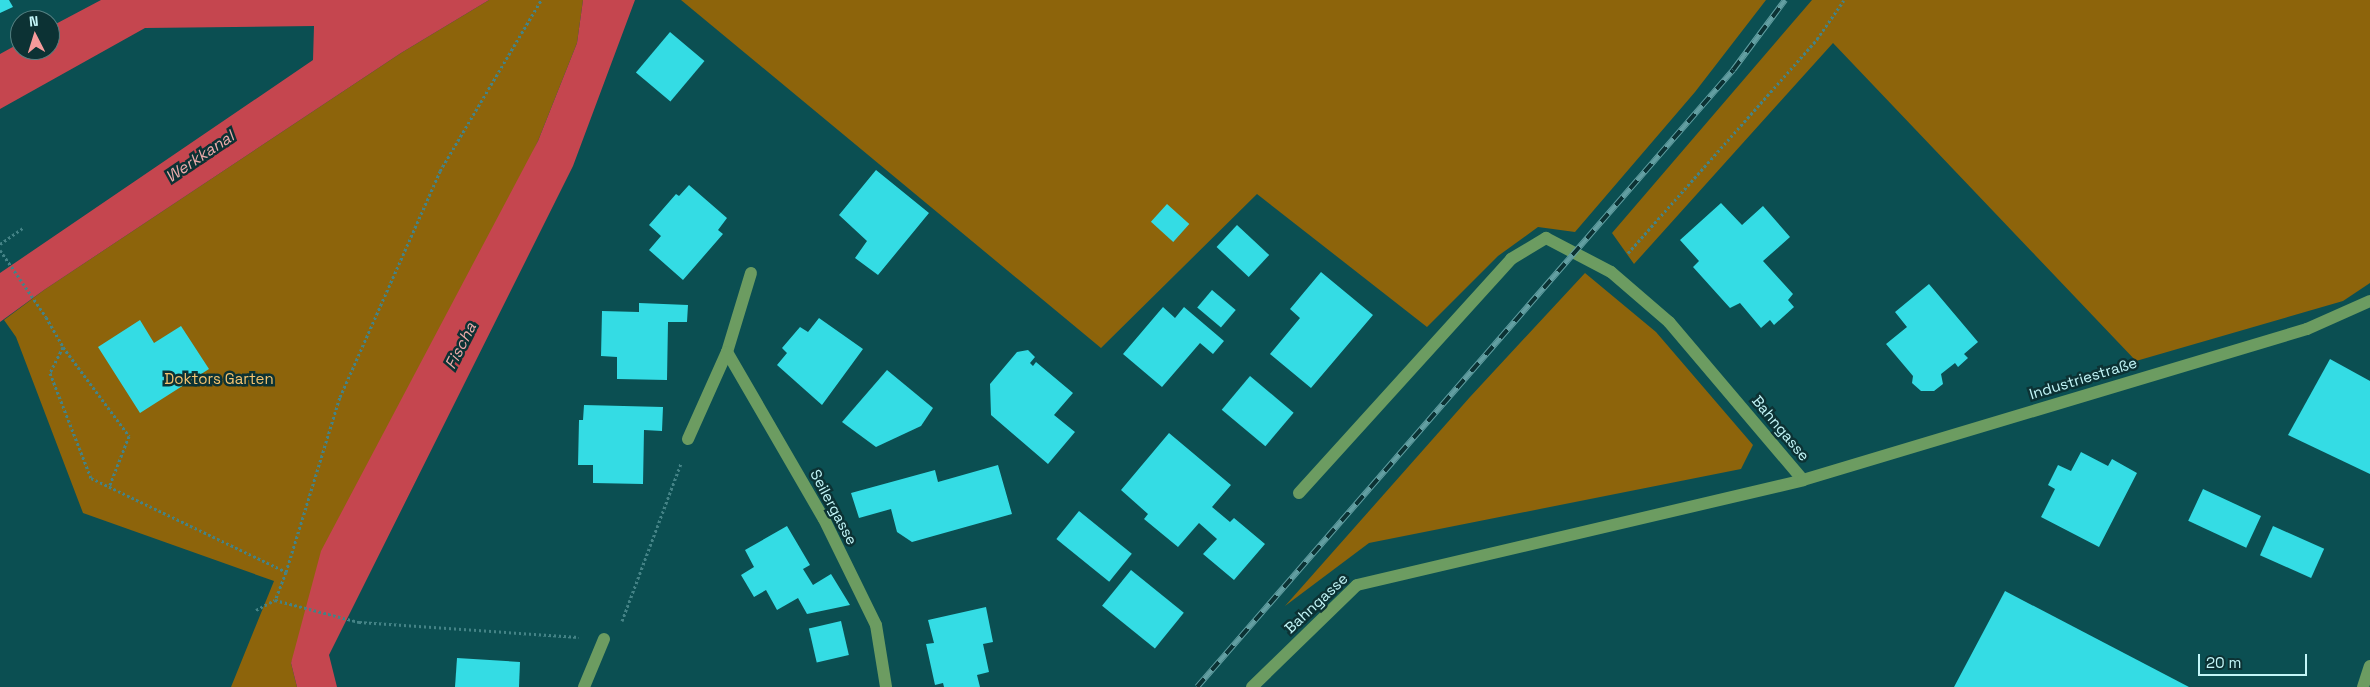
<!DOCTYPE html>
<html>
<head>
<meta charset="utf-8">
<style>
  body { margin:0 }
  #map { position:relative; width:2370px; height:687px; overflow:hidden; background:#0b4f52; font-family:"Space Grotesk",sans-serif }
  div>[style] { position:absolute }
  .green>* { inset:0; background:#8d640b }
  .water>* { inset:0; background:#c5464f }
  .building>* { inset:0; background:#34dce4; transform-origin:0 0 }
  .path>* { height:3px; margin-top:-1.5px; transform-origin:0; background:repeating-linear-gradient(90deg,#448386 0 2.5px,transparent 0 5px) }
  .minor>* { height:12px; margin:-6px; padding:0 6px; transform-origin:6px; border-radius:6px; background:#6c9c61 }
  .rail>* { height:5.5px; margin-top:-2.75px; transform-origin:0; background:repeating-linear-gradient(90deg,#0c3234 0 11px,#639fa2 0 22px); box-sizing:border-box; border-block:1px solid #639fa2 }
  span { translate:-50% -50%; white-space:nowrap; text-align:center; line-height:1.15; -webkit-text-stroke:5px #0c3234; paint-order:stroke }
  .street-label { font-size:15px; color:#c3f6f8 }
  .park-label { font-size:15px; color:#f4c471 }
  .water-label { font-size:16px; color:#ecabaa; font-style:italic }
  .north { position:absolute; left:10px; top:10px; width:50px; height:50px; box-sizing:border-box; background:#0c3234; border:1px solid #558082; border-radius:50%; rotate:355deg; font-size:14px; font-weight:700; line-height:20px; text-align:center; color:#c3f6f8 }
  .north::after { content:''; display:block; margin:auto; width:18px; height:22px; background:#f59b9b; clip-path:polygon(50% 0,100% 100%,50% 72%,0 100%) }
  .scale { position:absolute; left:2198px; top:654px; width:109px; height:22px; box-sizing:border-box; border:2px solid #c3f6f8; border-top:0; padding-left:6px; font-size:15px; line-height:18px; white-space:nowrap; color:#c3f6f8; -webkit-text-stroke:4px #0c3234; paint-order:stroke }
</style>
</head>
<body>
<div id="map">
  <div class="green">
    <i style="clip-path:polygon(489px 0,583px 0,577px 43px,538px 141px,291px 663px,297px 687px,231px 687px,274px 581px,83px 513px,16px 337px,4px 320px,44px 290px,401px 53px)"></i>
    <i style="clip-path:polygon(681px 0,1766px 0,1695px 92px,1575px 232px,1538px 227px,1498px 256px,1427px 327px,1257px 194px,1101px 348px)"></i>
    <i style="clip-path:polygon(1812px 0,2370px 0,2370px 283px,2343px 301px,2136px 361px,1833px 43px,1634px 264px,1612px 233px)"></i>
    <i style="clip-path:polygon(1585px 273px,1656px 332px,1753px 445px,1741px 469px,1369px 543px,1285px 606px,1470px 397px)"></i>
  </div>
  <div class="water">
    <i style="clip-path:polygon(101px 0,489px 0,401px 53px,44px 290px,0 322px,0 273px,313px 60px,314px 26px,145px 28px,0 109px,0 54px,20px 43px,20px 50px,50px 50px,50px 27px)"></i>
    <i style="clip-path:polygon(583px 0,635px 0,573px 166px,329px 655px,337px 687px,297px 687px,291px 663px,321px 551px,538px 141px,577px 43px)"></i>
  </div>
  <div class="building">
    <i style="clip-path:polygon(0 0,9px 0,13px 7px,0 13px)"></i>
    <i style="left:670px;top:32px;width:45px;height:53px;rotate:40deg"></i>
    <i style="clip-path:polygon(876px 170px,929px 213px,878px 275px,855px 258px,867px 241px,839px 215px)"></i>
    <i style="clip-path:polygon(689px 185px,727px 218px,718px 230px,723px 234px,683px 280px,649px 250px,661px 236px,649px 225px,676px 194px,679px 196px)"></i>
    <i style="clip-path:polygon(1721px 203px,1742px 225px,1763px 206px,1790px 237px,1763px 261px,1793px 294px,1788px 300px,1794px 307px,1774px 325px,1770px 320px,1761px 328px,1740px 303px,1730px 308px,1693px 267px,1699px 261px,1680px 240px)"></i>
    <i style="left:1167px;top:204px;width:30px;height:24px;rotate:42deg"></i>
    <i style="left:1237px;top:225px;width:44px;height:30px;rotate:43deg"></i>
    <i style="clip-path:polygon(1321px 272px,1373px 315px,1311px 388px,1270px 354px,1300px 318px,1290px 309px)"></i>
    <i style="clip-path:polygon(1929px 284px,1978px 342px,1964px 354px,1968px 358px,1958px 367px,1955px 363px,1941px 374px,1943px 384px,1934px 391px,1921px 391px,1912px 383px,1913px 376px,1886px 344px,1907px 327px,1895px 312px)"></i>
    <i style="left:1212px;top:290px;width:31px;height:23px;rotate:40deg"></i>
    <i style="clip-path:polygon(639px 303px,688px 305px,687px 322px,668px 322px,667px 380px,617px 379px,617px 357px,601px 356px,602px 311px,639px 312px)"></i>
    <i style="clip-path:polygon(1163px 307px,1175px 318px,1184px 307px,1224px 341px,1213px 354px,1200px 343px,1162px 387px,1123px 354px)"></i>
    <i style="clip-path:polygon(819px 318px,863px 349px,822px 405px,777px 365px,787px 353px,782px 348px,800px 327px,808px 332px)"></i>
    <i style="clip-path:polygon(140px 320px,154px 343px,181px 326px,209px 369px,140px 413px,98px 347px)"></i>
    <i style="clip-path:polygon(1028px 350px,1035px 357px,1030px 363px,1033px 366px,1036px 362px,1073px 393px,1054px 415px,1075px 432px,1048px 464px,991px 415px,990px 384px,1017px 352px)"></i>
    <i style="clip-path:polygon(2330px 359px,2370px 381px,2370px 474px,2288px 435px)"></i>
    <i style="clip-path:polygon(887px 370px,933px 408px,921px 426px,876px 447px,842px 422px)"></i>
    <i style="left:1250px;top:376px;width:57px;height:44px;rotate:40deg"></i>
    <i style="clip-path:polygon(584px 405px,663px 407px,662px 431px,644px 430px,643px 484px,593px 483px,593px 465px,578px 465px,579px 420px,583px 420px)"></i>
    <i style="clip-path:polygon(1169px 433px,1231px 485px,1212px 507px,1230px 522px,1234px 518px,1265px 544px,1234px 580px,1203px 554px,1217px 539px,1199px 523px,1178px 547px,1144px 519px,1148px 514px,1121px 490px)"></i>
    <i style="clip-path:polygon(2081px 452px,2108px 466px,2112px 459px,2137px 473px,2099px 547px,2041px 517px,2055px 489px,2048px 485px,2058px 465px,2071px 471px)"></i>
    <i style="clip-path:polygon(998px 465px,1012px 514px,912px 542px,897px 532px,891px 509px,859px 518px,851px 493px,935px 470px,938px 482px)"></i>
    <i style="left:2203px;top:489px;width:64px;height:35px;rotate:25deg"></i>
    <i style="left:1079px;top:511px;width:68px;height:36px;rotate:39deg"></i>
    <i style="clip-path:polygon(787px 526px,810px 565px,803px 569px,813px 585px,831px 574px,850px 605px,807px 614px,798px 598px,777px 610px,766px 590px,754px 597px,741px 575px,754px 567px,745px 550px)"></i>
    <i style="left:2273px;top:526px;width:56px;height:32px;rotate:24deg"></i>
    <i style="left:1131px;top:570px;width:68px;height:46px;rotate:39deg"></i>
    <i style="clip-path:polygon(2005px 591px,2189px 687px,1954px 687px)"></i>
    <i style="clip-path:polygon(986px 607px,993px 642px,983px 644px,989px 672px,977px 675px,980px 687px,944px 687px,943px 683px,935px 685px,926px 644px,934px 643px,928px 620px)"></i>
    <i style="left:841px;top:621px;width:35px;height:33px;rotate:77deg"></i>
    <i style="clip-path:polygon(457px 658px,520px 662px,519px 687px,455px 687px)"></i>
  </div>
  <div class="path">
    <i style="left:0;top:244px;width:29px;rotate:-35deg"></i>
    <i style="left:0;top:250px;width:81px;rotate:55.5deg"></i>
    <i style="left:46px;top:317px;width:34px;rotate:60deg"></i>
    <i style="left:63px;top:347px;width:29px;rotate:117deg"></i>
    <i style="left:50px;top:373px;width:113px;rotate:68.7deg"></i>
    <i style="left:91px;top:478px;width:216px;rotate:25.7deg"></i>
    <i style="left:286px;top:572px;width:30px;rotate:111deg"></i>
    <i style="left:275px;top:600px;width:87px;rotate:14.7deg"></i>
    <i style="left:359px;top:622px;width:220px;rotate:3.9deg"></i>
    <i style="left:1628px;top:253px;width:286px;rotate:-48.5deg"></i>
    <i style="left:1817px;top:39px;width:47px;rotate:-55.3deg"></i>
    <i style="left:63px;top:347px;width:111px;rotate:53.4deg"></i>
    <i style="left:129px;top:436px;width:55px;rotate:111.4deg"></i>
    <i style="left:286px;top:572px;width:183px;rotate:-72.9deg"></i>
    <i style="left:340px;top:397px;width:247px;rotate:-66.1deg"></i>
    <i style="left:440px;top:171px;width:199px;rotate:-59.4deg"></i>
    <i style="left:256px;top:610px;width:21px;rotate:-28deg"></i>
    <i style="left:622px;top:621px;width:169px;rotate:-69.5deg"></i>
  </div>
  <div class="minor">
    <i style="left:751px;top:273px;width:83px;rotate:106.9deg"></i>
    <i style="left:727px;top:352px;width:193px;rotate:59.9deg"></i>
    <i style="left:824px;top:519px;width:118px;rotate:63.9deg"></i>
    <i style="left:876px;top:625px;width:63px;rotate:80.8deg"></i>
    <i style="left:688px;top:439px;width:95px;rotate:-65.9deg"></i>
    <i style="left:1299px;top:493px;width:316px;rotate:-47.8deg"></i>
    <i style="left:1511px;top:259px;width:41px;rotate:-31deg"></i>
    <i style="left:1546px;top:238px;width:73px;rotate:27.6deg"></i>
    <i style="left:1611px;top:272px;width:77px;rotate:40.8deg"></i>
    <i style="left:1669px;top:322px;width:207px;rotate:49.7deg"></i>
    <i style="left:584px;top:687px;width:52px;rotate:-67.4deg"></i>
    <i style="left:1252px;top:687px;width:146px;rotate:-44.2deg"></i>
    <i style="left:1357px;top:585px;width:458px;rotate:-13.2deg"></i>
    <i style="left:1803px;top:480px;width:526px;rotate:-16.68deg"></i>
    <i style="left:2307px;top:329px;width:69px;rotate:-24deg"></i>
    <i style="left:2363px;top:687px;width:22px;rotate:-72deg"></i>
  </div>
  <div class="rail">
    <i style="left:1197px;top:687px;width:817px;rotate:-49.02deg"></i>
    <i style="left:1733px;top:70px;width:87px;rotate:-53.4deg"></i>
  </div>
  <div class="street-label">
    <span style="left:2083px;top:378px;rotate:-17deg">Industriestraße</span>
    <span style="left:1781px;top:428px;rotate:50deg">Bahngasse</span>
    <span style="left:834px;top:507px;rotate:62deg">Seilergasse</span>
    <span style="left:1316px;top:603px;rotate:-43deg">Bahngasse</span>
  </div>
  <div class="park-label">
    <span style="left:219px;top:379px">Doktors Garten</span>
  </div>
  <div class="water-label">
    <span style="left:200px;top:157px;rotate:-34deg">Werkkanal</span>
    <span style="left:461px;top:346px;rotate:-63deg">Fischa</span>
  </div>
  <div class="north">N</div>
  <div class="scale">20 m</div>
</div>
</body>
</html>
